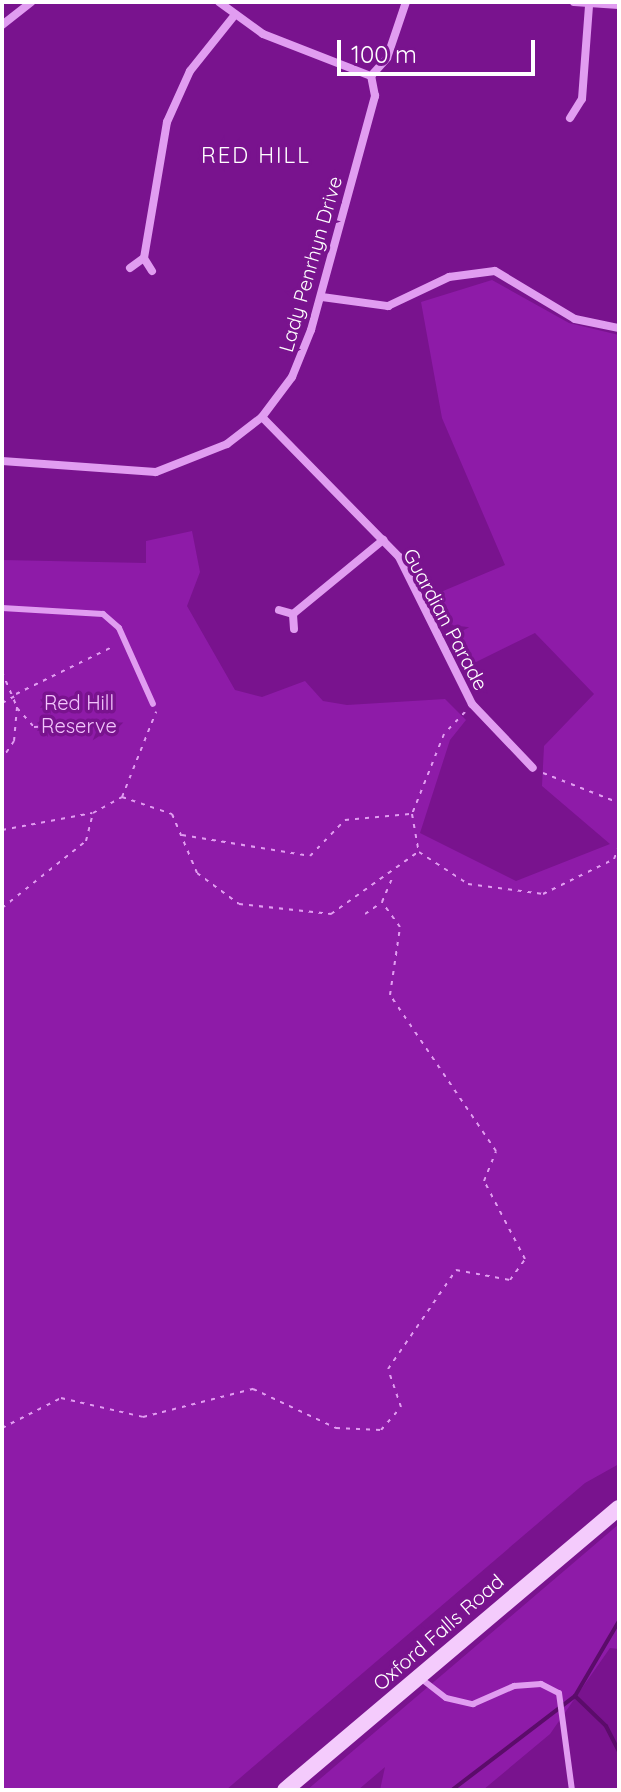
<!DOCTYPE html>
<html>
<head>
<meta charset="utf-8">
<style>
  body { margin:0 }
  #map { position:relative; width:621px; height:1792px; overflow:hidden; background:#79138e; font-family:Quicksand,sans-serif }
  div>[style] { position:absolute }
  .green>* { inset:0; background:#8e1ba8 }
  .stream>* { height:4px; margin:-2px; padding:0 2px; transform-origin:2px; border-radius:2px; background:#5b0c6a }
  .path>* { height:2px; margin-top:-1px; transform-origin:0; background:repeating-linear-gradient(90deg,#e19df1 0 4px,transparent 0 10px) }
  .lane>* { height:6px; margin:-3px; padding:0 3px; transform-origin:3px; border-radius:3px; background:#e19df1 }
  .street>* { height:8px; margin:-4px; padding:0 4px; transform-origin:4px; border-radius:4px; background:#e19df1 }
  .secondary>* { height:16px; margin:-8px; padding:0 8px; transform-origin:8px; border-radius:8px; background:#f4cbfc }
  span { translate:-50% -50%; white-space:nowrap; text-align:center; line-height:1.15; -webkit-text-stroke:7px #79138e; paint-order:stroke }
  .street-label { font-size:20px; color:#fff }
  .park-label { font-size:20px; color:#f2c4fc }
  .neighbourhood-label { font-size:22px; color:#fff; letter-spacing:2px }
  .frame { position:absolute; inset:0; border:4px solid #fff; pointer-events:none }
  .scale { position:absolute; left:337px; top:40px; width:198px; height:36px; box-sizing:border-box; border:4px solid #fff; border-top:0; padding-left:10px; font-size:24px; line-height:28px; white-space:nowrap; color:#fff; -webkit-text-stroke:6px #79138e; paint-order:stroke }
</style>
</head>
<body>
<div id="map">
  <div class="green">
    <i style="clip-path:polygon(492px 280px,569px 323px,619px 335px,619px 1464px,585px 1483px,226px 1790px,2px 1790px,2px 560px,146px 563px,146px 541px,192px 531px,200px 572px,187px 606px,235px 690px,262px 697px,305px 681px,323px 701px,347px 705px,445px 699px,466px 720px,450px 740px,420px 833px,516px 881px,610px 844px,542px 786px,544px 746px,594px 694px,535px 633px,470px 665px,436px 594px,505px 565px,442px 418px,421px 302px)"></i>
    <i style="clip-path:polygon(619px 1524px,619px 1649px,610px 1648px,550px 1734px,483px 1790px,380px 1790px,385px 1767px,358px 1790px,307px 1790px)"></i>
  </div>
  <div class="stream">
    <i style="left:575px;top:1696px;width:43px;rotate:44.1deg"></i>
    <i style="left:606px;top:1726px;width:29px;rotate:63deg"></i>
    <i style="left:452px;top:1790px;width:155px;rotate:-37.4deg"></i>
    <i style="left:575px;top:1696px;width:87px;rotate:-59.6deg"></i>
  </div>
  <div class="path">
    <i style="left:2px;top:672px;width:38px;rotate:67deg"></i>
    <i style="left:17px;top:707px;width:34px;rotate:95deg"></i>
    <i style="left:14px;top:741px;width:22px;rotate:124deg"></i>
    <i style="left:16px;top:694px;width:109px;rotate:-26.1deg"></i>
    <i style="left:2px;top:703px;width:15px;rotate:-28deg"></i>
    <i style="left:17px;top:708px;width:25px;rotate:48deg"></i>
    <i style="left:34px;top:727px;width:47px;rotate:-2.4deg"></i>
    <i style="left:465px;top:712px;width:30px;rotate:134deg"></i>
    <i style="left:444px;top:734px;width:86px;rotate:111.8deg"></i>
    <i style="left:412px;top:814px;width:39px;rotate:80deg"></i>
    <i style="left:419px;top:852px;width:59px;rotate:33.1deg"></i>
    <i style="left:468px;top:884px;width:76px;rotate:7.6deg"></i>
    <i style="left:543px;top:894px;width:79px;rotate:-26.2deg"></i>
    <i style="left:614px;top:859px;width:14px;rotate:-69deg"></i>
    <i style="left:543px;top:773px;width:82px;rotate:21.5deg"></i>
    <i style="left:122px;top:797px;width:53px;rotate:18.8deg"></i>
    <i style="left:172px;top:814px;width:64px;rotate:67deg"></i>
    <i style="left:197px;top:873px;width:52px;rotate:36.4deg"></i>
    <i style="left:239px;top:904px;width:93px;rotate:6.2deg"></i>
    <i style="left:331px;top:914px;width:107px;rotate:-35.5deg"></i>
    <i style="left:2px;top:830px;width:92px;rotate:-10.7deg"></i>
    <i style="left:182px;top:835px;width:130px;rotate:9.3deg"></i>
    <i style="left:310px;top:856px;width:50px;rotate:-45.8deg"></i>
    <i style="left:345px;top:820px;width:65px;rotate:-5.3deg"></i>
    <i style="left:2px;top:908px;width:107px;rotate:-38.6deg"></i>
    <i style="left:86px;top:841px;width:29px;rotate:-76deg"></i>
    <i style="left:93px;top:813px;width:33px;rotate:-29deg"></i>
    <i style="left:122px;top:797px;width:92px;rotate:-68.2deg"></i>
    <i style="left:365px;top:914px;width:19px;rotate:-35deg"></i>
    <i style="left:2px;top:1428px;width:66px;rotate:-27deg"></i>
    <i style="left:61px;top:1398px;width:84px;rotate:13deg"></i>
    <i style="left:143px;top:1417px;width:114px;rotate:-14.3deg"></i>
    <i style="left:253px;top:1389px;width:92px;rotate:25.2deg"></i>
    <i style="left:336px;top:1428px;width:45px;rotate:2.5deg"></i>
    <i style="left:381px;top:1430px;width:30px;rotate:-49deg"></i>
    <i style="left:401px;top:1407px;width:40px;rotate:-108.9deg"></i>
    <i style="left:388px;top:1369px;width:120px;rotate:-55.5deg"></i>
    <i style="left:456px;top:1270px;width:55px;rotate:10.5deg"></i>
    <i style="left:510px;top:1280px;width:26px;rotate:-54deg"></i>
    <i style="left:525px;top:1259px;width:88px;rotate:-117.7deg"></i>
    <i style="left:484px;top:1181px;width:32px;rotate:-68deg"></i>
    <i style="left:496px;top:1151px;width:189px;rotate:-124.2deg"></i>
    <i style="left:390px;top:995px;width:69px;rotate:-81.6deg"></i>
    <i style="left:400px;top:927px;width:31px;rotate:-126deg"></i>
    <i style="left:382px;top:902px;width:26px;rotate:-67deg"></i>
  </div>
  <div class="lane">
    <i style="left:2px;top:608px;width:101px;rotate:3.4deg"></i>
    <i style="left:103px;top:614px;width:21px;rotate:41deg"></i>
    <i style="left:119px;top:628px;width:83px;rotate:65.9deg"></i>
    <i style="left:419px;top:1677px;width:34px;rotate:38deg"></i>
    <i style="left:446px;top:1698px;width:28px;rotate:13deg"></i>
    <i style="left:473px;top:1704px;width:45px;rotate:-23.7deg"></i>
    <i style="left:514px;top:1686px;width:27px;rotate:-4deg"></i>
    <i style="left:541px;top:1684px;width:20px;rotate:27deg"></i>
    <i style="left:559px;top:1693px;width:98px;rotate:82.4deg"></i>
  </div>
  <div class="street">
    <i style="left:219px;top:2px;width:54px;rotate:36deg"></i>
    <i style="left:263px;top:34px;width:116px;rotate:21.3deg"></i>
    <i style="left:574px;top:2px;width:45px;rotate:3.8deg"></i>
    <i style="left:2px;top:25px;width:37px;rotate:-38deg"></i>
    <i style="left:371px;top:76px;width:24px;rotate:-48deg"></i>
    <i style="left:387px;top:58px;width:59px;rotate:-71.3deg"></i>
    <i style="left:570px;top:118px;width:22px;rotate:-58deg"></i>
    <i style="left:582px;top:99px;width:94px;rotate:-85.7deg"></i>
    <i style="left:130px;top:268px;width:17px;rotate:-36deg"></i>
    <i style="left:152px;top:271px;width:15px;rotate:-122deg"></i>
    <i style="left:144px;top:258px;width:138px;rotate:-80.4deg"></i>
    <i style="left:167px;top:122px;width:56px;rotate:-65.7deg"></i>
    <i style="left:190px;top:71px;width:70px;rotate:-51.3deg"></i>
    <i style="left:322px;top:297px;width:67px;rotate:7.8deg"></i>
    <i style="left:388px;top:306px;width:68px;rotate:-25.4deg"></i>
    <i style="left:449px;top:277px;width:46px;rotate:-7.4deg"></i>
    <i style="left:495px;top:271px;width:93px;rotate:31deg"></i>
    <i style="left:575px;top:319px;width:45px;rotate:11.6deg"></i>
    <i style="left:262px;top:417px;width:196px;rotate:45.6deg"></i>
    <i style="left:399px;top:557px;width:164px;rotate:63.6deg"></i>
    <i style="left:472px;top:704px;width:88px;rotate:46.4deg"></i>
    <i style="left:2px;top:461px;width:154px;rotate:4.1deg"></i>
    <i style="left:156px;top:472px;width:76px;rotate:-21.5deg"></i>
    <i style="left:227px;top:444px;width:44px;rotate:-37.6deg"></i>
    <i style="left:262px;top:417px;width:50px;rotate:-53.1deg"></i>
    <i style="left:292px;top:377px;width:51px;rotate:-68deg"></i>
    <i style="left:311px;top:330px;width:243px;rotate:-74.7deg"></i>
    <i style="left:375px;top:96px;width:20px;rotate:-101deg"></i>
    <i style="left:279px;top:610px;width:15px;rotate:16deg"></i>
    <i style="left:294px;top:629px;width:15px;rotate:-94deg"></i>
    <i style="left:293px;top:614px;width:117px;rotate:-39.4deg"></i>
  </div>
  <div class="secondary">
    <i style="left:285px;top:1790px;width:437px;rotate:-40.2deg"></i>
  </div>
  <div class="street-label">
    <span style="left:310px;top:264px;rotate:-74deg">Lady Penrhyn Drive</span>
    <span style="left:446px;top:619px;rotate:62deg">Guardian Parade</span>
    <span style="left:438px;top:1632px;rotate:-41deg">Oxford Falls Road</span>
  </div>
  <div class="park-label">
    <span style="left:79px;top:714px">Red Hill<br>Reserve</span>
  </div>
  <div class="neighbourhood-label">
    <span style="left:256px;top:156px">RED HILL</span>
  </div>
  <div class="frame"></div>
  <div class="scale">100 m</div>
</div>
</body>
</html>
